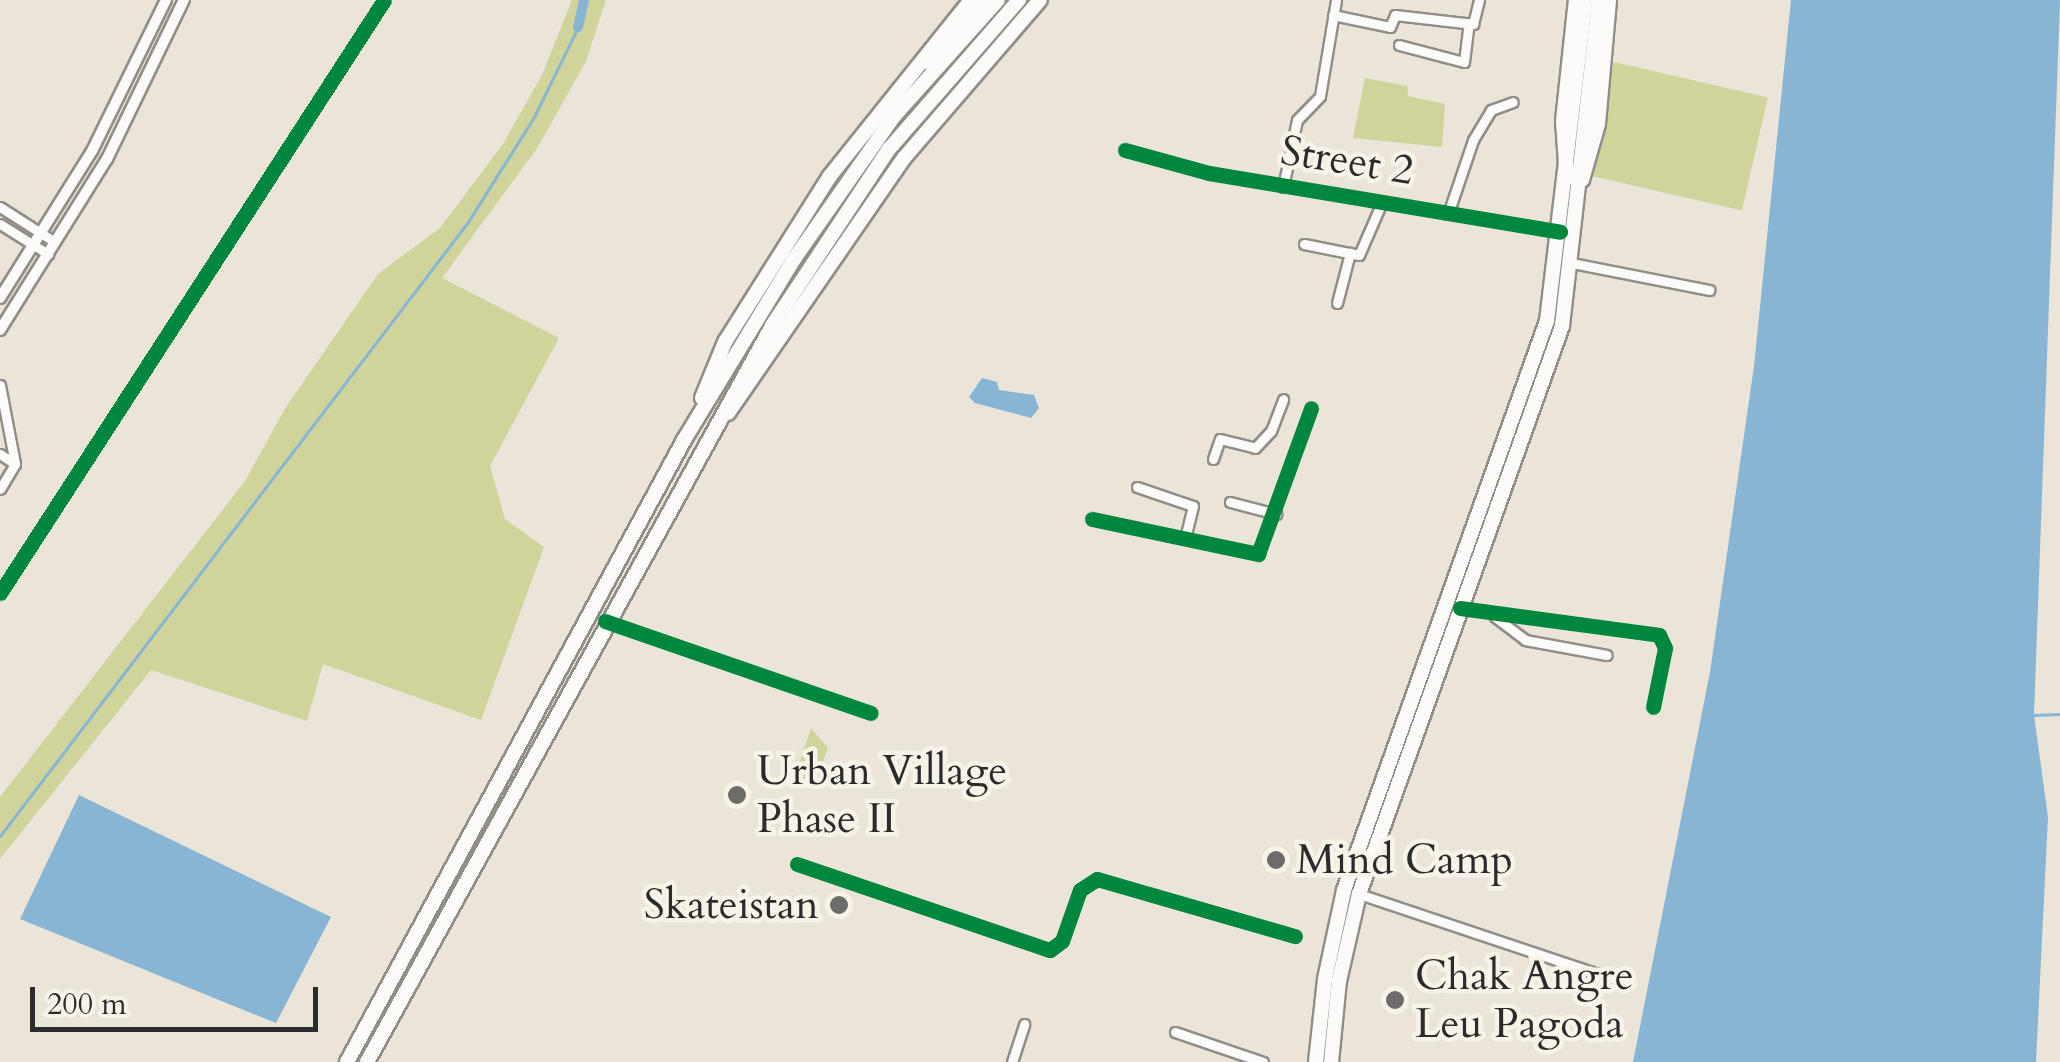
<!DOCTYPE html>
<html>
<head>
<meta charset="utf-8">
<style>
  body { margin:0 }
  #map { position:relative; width:2060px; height:1062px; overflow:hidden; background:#ebe4d8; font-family:Cardo,serif }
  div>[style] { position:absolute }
  .green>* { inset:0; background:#d0d49b; transform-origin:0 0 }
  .water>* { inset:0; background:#88b5d4 }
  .stream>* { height:2.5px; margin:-1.25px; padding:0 1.25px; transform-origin:1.25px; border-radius:1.25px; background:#88b5d4 }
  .canal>* { height:10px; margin:-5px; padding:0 5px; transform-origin:5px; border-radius:5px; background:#88b5d4 }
  .roads { filter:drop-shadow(2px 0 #918e88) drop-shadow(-2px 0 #918e88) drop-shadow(0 2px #918e88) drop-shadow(0 -2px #918e88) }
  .minor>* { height:9px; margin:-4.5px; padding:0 4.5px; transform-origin:4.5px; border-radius:4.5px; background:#fcfbf9 }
  .tertiary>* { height:10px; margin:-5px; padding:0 5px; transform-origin:5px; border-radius:5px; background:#fcfbf9 }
  .primary>* { height:14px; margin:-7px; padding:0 7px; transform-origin:7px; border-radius:7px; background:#fcfbf9 }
  .trunk>* { height:14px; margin:-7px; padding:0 7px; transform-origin:7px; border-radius:7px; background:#fcfbf9 }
  .cycleway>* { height:15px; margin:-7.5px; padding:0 7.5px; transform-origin:7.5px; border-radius:7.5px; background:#00873e }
  .dots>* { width:28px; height:28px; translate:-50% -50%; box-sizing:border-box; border:5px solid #f7f3e8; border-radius:50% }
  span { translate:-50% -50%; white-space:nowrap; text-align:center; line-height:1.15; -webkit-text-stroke:9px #f7f3e8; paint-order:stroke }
  .street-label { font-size:42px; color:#2b2b2b }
  .poi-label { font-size:42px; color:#2b2b2b }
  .left { translate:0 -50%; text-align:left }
  .right { translate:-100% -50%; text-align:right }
  .scale { position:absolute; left:30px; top:987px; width:288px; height:45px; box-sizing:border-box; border:5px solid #2b2b2b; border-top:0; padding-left:12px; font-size:30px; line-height:35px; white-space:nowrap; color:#2b2b2b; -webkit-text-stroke:8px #f7f3e8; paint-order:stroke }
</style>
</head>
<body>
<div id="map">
  <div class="green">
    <i style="clip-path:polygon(572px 0,606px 0,586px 61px,538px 147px,442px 278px,559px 338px,490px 466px,505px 519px,544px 547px,481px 720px,323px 664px,307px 721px,151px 670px,0 859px,0 797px,245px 481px,286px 407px,378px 274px,440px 228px,503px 144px,542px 75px)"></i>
    <i style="left:1614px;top:62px;width:158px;height:116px;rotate:13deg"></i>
    <i style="clip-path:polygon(1365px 78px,1407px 86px,1408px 96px,1445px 104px,1442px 147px,1353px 138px)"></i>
    <i style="clip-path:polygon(811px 728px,828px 748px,815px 783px,794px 779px)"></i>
  </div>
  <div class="water">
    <i style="clip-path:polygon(1791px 0,2060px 0,2034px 715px,2048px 817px,2036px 1062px,1633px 1062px,1710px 672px,1754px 366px)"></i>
    <i style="clip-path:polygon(982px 378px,997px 382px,999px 390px,1034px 395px,1039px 408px,1031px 418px,975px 403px,969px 397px)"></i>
    <i style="clip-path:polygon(79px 795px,331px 917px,276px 1023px,20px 919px)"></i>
  </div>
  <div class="stream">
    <i style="left:2034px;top:715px;width:26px;rotate:-2deg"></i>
    <i style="left:0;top:836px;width:772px;rotate:-52.68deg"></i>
    <i style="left:468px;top:222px;width:124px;rotate:-57.8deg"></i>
    <i style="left:534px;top:117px;width:100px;rotate:-63.9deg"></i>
  </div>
  <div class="canal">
    <i style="left:578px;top:27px;width:28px;rotate:-77deg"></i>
  </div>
  <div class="roads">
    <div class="minor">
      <i style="left:1333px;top:15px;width:58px;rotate:11.9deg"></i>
      <i style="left:1390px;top:27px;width:13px;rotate:-67deg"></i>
      <i style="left:1395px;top:15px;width:79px;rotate:6.6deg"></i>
      <i style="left:1473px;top:24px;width:25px;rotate:-76deg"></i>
      <i style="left:1399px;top:45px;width:67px;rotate:14.7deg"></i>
      <i style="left:1464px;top:62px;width:39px;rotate:-83deg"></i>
      <i style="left:1125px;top:150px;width:87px;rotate:15.3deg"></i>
      <i style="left:1209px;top:173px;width:356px;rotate:9.5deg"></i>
      <i style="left:1283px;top:187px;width:68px;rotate:-78.2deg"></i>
      <i style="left:1297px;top:120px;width:33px;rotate:-46deg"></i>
      <i style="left:1320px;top:96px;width:97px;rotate:-80.5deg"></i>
      <i style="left:0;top:207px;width:65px;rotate:32.5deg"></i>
      <i style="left:1448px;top:214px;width:78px;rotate:-71.3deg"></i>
      <i style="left:1473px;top:140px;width:35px;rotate:-59deg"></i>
      <i style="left:1491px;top:110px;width:23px;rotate:-20deg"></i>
      <i style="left:0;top:224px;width:57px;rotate:32deg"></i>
      <i style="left:1304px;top:244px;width:56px;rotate:11.3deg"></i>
      <i style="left:1359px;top:255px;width:58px;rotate:-66.5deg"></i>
      <i style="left:1572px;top:263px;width:140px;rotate:11.1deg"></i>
      <i style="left:1337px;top:303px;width:52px;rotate:-75.4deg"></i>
      <i style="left:0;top:385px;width:80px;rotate:79.2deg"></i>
      <i style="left:15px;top:464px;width:29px;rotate:121deg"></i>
      <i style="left:0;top:454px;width:18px;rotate:34deg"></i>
      <i style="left:1213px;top:459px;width:21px;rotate:-71deg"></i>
      <i style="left:1220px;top:439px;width:36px;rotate:14deg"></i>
      <i style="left:1255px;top:448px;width:23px;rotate:-47deg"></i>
      <i style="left:1271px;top:431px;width:34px;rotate:-69deg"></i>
      <i style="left:1137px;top:487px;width:59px;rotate:18.7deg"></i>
      <i style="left:1193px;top:506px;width:32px;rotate:104deg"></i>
      <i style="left:1230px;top:502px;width:48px;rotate:14.6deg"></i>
      <i style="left:1092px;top:519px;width:170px;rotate:11.9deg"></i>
      <i style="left:1258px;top:554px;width:155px;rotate:-70deg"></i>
      <i style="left:0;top:593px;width:706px;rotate:-57.07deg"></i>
      <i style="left:1460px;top:608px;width:201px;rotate:7.7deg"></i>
      <i style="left:1659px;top:635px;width:14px;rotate:65deg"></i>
      <i style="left:1665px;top:648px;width:60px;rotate:101.5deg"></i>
      <i style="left:1495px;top:617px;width:38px;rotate:37deg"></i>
      <i style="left:1525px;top:640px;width:83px;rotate:10.4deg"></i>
      <i style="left:605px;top:621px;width:281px;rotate:19.1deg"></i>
      <i style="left:797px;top:864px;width:267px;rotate:18.8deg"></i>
      <i style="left:1050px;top:950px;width:15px;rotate:-37deg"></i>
      <i style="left:1062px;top:941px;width:54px;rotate:-70.6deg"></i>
      <i style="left:1080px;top:890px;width:20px;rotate:-33deg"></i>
      <i style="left:1097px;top:879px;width:206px;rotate:16.1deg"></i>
      <i style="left:1359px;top:894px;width:265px;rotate:18.5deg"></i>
      <i style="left:1175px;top:1032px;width:93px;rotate:18.8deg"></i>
      <i style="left:1012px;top:1062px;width:40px;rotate:-72deg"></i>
    </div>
    <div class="tertiary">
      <i style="left:0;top:298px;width:173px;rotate:-58deg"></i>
      <i style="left:92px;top:151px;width:168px;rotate:-63.9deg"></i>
      <i style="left:0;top:330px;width:202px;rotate:-58deg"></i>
      <i style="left:107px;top:159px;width:177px;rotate:-64.2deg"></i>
    </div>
    <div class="primary">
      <i style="left:1316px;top:1062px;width:83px;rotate:-83.8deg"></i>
      <i style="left:1325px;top:979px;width:91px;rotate:-77.9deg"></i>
      <i style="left:1344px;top:890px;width:604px;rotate:-70.37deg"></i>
      <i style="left:1547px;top:321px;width:323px;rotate:-83.2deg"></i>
      <i style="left:1331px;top:1062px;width:81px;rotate:-84.4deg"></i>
      <i style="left:1339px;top:981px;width:89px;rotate:-77.1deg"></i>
      <i style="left:1359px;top:894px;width:603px;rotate:-70.33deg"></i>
      <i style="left:1562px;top:326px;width:328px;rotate:-83.5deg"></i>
    </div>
    <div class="trunk">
      <i style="left:925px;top:62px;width:86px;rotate:-45.9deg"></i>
      <i style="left:1567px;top:178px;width:57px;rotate:-94deg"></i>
      <i style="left:1563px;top:121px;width:122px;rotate:-83.9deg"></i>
      <i style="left:1582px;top:180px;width:58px;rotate:-74.1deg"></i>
      <i style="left:1598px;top:124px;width:124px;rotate:-84.9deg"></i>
      <i style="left:702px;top:398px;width:61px;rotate:-67.7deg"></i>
      <i style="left:725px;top:342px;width:196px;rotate:-57.7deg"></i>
      <i style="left:830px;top:176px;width:226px;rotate:-51.3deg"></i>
      <i style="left:728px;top:413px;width:310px;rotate:-55.4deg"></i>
      <i style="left:904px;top:158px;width:208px;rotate:-49.3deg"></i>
      <i style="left:347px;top:1062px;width:707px;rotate:-61.55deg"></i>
      <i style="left:684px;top:440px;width:212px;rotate:-58.7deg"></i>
      <i style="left:794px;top:259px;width:176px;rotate:-55deg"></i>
      <i style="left:895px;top:115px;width:154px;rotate:-48.2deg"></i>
      <i style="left:367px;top:1062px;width:842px;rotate:-61.18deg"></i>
      <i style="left:773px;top:324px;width:210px;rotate:-56.5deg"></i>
      <i style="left:889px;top:149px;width:198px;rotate:-48.9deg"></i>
    </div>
  </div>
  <div class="cycleway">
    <i style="left:1125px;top:150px;width:87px;rotate:15.3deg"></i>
    <i style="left:1209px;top:173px;width:356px;rotate:9.5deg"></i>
    <i style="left:1092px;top:519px;width:170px;rotate:11.9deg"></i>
    <i style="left:1258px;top:554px;width:155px;rotate:-70deg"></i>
    <i style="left:0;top:593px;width:706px;rotate:-57.07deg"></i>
    <i style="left:1460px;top:608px;width:201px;rotate:7.7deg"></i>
    <i style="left:1659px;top:635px;width:14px;rotate:65deg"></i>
    <i style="left:1665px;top:648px;width:60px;rotate:101.5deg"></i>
    <i style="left:605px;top:621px;width:281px;rotate:19.1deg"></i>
    <i style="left:797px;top:864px;width:267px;rotate:18.8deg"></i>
    <i style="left:1050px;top:950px;width:15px;rotate:-37deg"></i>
    <i style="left:1062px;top:941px;width:54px;rotate:-70.6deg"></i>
    <i style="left:1080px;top:890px;width:20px;rotate:-33deg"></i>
    <i style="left:1097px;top:879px;width:206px;rotate:16.1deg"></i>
  </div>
  <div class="dots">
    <i style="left:737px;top:795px;background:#6e6c68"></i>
    <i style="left:1276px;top:860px;background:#6e6c68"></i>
    <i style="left:839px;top:905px;background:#6e6c68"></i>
    <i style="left:1395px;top:1000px;background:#6e6c68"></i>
  </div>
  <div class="street-label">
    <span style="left:1347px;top:161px;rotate:9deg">Street 2</span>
  </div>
  <div class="poi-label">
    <span class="left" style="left:757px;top:795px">Urban Village<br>Phase II</span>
    <span class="left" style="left:1296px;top:860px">Mind Camp</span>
    <span class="right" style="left:819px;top:905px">Skateistan</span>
    <span class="left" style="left:1415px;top:1000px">Chak Angre<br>Leu Pagoda</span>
  </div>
  <div class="scale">200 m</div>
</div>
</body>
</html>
